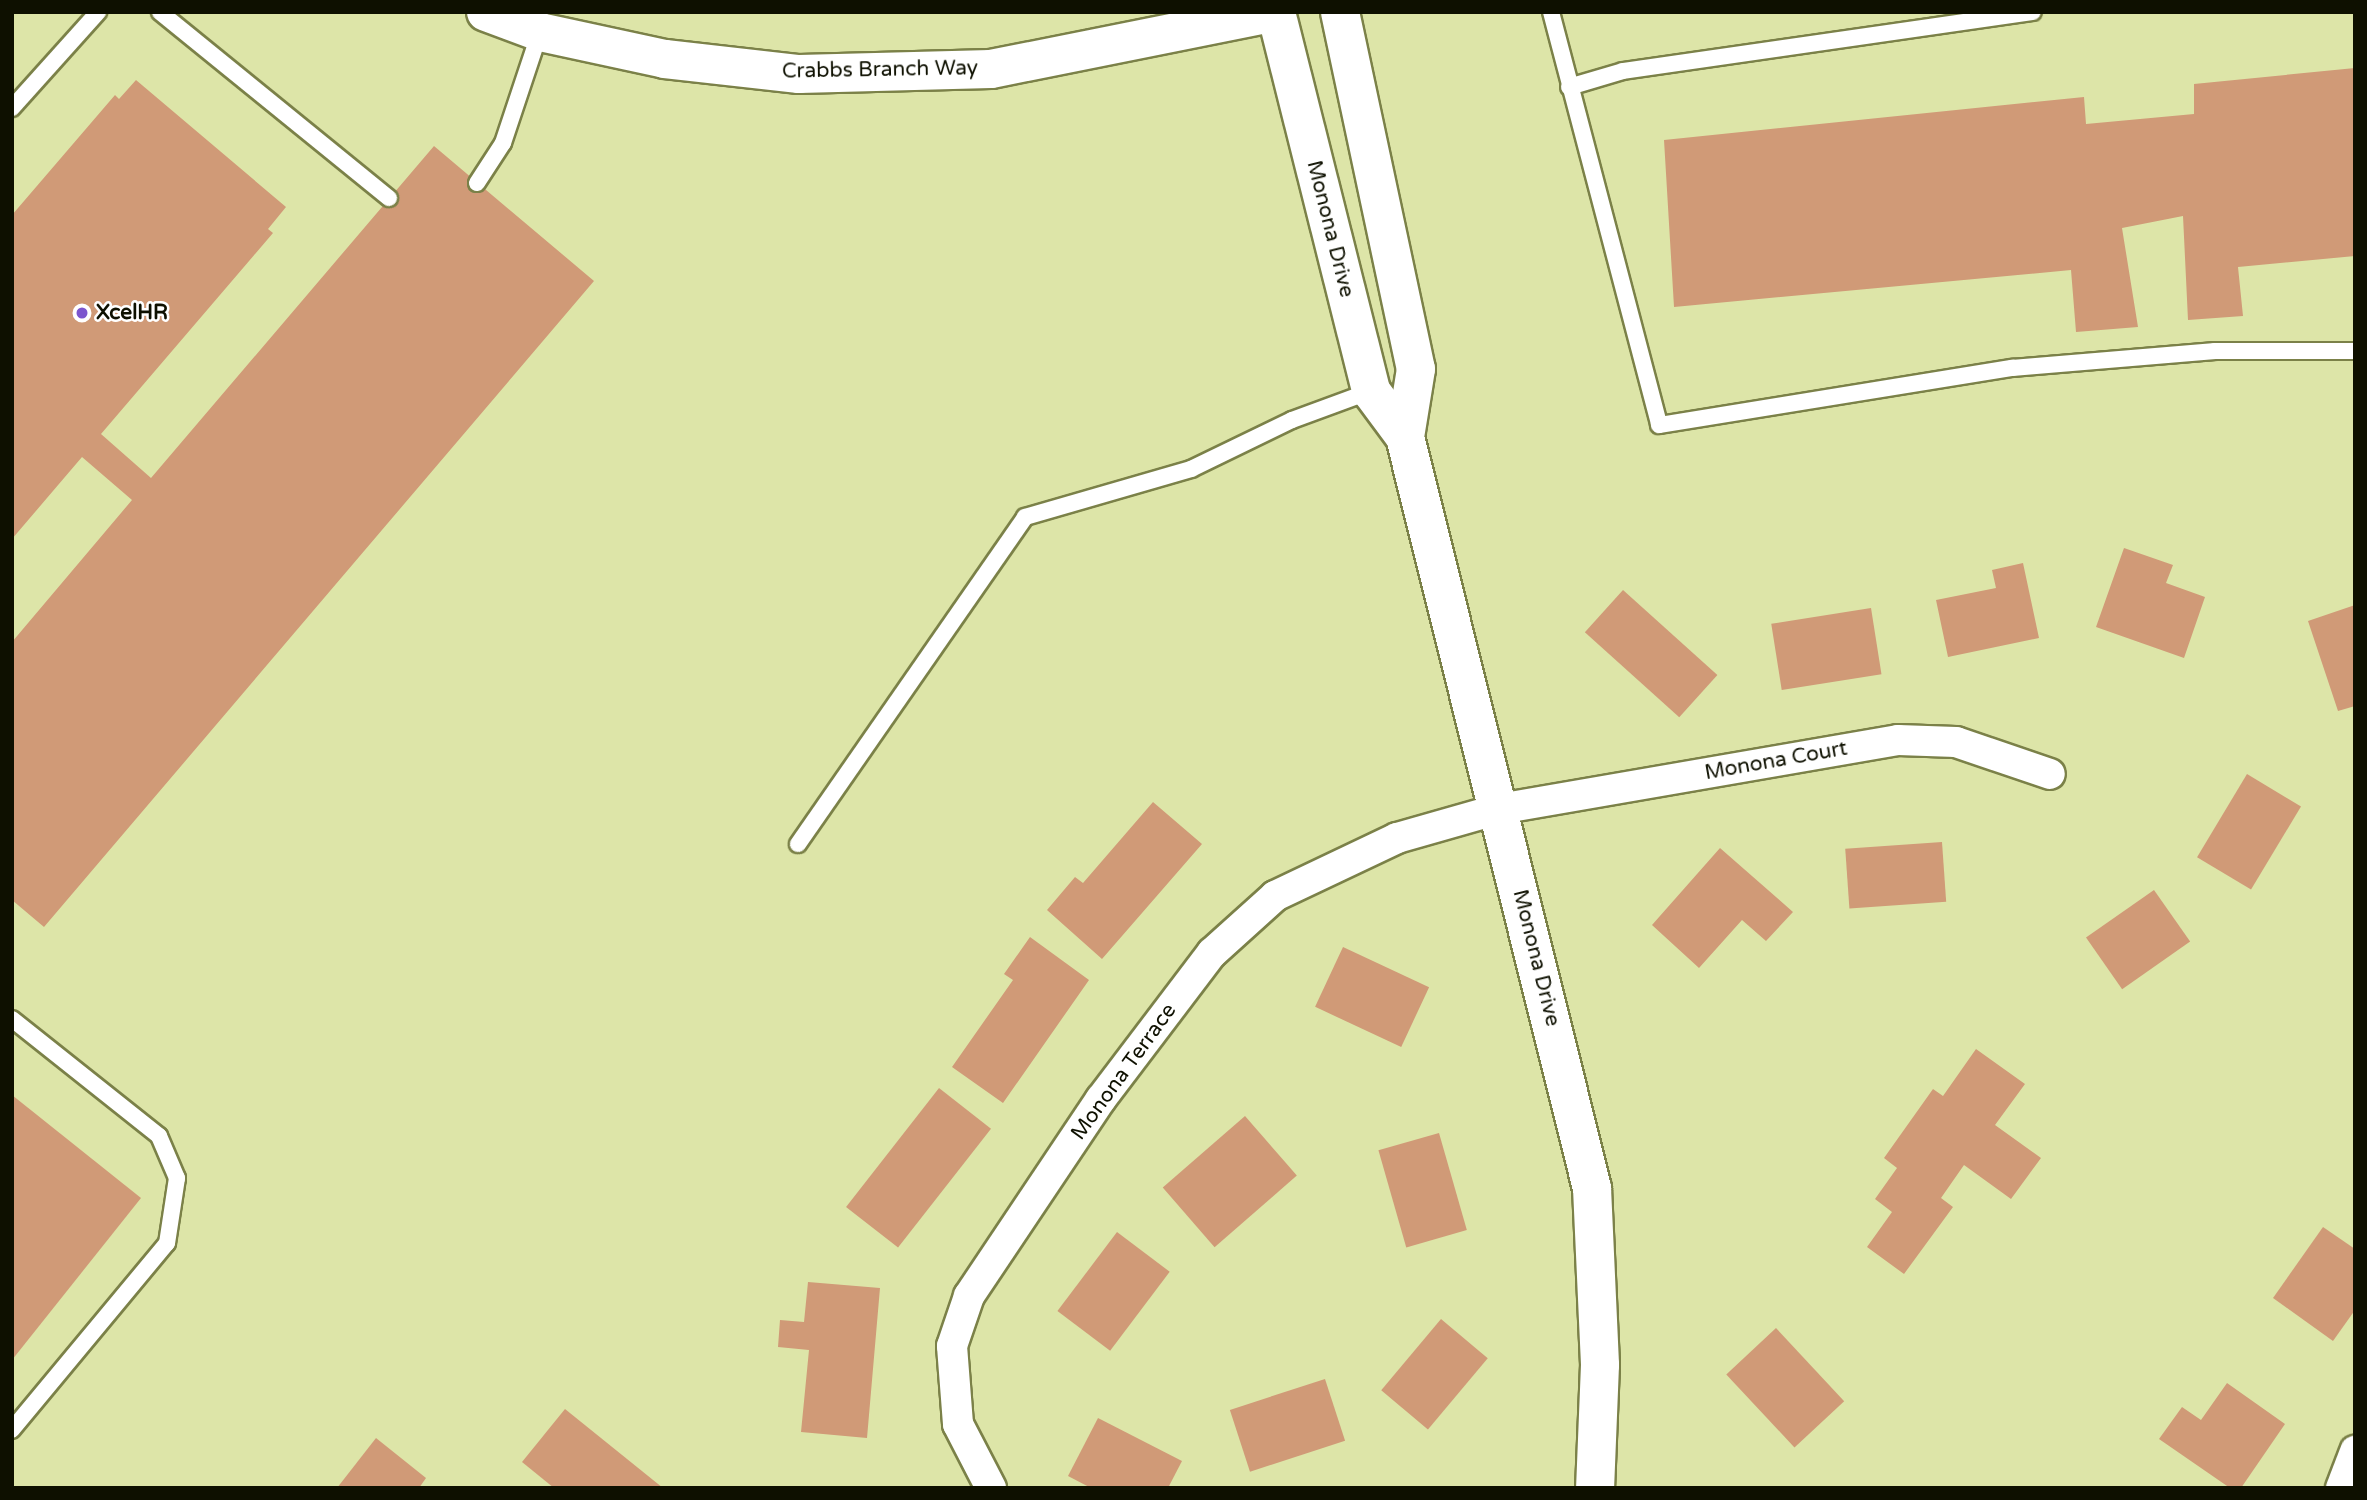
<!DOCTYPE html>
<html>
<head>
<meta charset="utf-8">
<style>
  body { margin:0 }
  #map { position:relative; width:2367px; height:1500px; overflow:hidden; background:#dde5a8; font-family:"Varela Round",sans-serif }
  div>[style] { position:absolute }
  .building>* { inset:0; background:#d09a77; transform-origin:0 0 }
  .roads { filter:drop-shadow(2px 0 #7b8148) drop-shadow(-2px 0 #7b8148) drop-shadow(0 2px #7b8148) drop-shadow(0 -2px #7b8148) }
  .service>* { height:16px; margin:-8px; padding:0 8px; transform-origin:8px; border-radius:8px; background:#fff }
  .minor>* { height:30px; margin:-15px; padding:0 15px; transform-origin:15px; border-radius:15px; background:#fff }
  .tertiary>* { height:38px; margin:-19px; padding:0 19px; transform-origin:19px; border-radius:19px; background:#fff }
  .dots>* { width:19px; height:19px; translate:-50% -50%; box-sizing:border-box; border:4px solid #fff; border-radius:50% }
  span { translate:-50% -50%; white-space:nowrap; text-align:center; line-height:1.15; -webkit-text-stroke:5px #fff; paint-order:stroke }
  .street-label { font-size:21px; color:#0e1000 }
  .poi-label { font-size:21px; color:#0e1000; font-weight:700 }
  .left { translate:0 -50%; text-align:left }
  .frame { position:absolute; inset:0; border:14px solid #0e1000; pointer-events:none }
</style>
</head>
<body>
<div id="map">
  <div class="building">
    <i style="clip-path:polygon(2355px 68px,2355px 256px,2238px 267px,2243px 316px,2188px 320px,2183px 216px,2122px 228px,2138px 327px,2076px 332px,2071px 270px,1674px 307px,1664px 140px,2084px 97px,2086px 124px,2194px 114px,2194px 84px)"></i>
    <i style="clip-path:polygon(136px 80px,286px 207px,268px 229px,273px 233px,101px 434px,151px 478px,434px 146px,594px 281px,44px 927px,12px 900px,12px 642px,132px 500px,82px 457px,12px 539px,12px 215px,115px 95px,119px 99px)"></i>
    <i style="clip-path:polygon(2124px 548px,2173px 565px,2166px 583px,2205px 597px,2184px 658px,2096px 627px)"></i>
    <i style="clip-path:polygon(2023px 563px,2039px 638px,1948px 657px,1936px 600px,1996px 588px,1992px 570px)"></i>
    <i style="left:1623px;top:590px;width:127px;height:57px;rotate:42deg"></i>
    <i style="clip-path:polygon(2355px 605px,2355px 706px,2338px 711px,2308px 621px)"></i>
    <i style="left:1871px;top:608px;width:67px;height:101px;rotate:81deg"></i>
    <i style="left:2247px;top:774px;width:63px;height:97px;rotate:31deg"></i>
    <i style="clip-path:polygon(1153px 802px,1202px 844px,1102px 959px,1047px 910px,1075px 877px,1083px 883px)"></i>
    <i style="left:1942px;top:842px;width:60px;height:97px;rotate:86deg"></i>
    <i style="clip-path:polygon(1720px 848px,1793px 912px,1766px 941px,1742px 920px,1699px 968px,1652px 925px)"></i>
    <i style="left:2154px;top:890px;width:63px;height:83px;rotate:55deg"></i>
    <i style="clip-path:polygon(1030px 937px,1089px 980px,1003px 1103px,952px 1067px,1013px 980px,1004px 974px)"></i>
    <i style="left:1343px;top:947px;width:95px;height:66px;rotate:25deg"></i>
    <i style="clip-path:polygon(1976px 1049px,2025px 1084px,1995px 1125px,2041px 1158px,2011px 1199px,1964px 1165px,1941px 1198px,1953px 1207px,1904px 1274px,1867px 1247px,1892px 1212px,1875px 1199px,1897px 1168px,1884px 1158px,1933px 1089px,1943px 1096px)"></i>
    <i style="left:939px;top:1088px;width:66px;height:151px;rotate:38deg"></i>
    <i style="clip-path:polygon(12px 1095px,141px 1198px,12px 1360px)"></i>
    <i style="left:1245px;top:1116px;width:79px;height:109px;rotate:49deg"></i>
    <i style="left:1439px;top:1133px;width:101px;height:63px;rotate:74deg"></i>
    <i style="clip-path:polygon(2323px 1227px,2355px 1249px,2355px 1310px,2333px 1341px,2273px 1298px)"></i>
    <i style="left:1117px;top:1232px;width:66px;height:99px;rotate:37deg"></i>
    <i style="clip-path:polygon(808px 1282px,880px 1288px,867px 1438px,801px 1432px,809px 1350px,778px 1347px,780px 1320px,804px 1322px)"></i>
    <i style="left:1441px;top:1319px;width:61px;height:93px;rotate:40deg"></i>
    <i style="left:1776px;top:1328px;width:100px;height:68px;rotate:47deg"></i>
    <i style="left:1325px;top:1379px;width:65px;height:100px;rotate:72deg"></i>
    <i style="clip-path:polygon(2227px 1383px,2285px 1424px,2241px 1488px,2230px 1488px,2159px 1439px,2182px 1407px,2201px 1420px)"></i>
    <i style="clip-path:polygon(565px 1409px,663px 1488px,554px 1488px,522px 1462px)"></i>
    <i style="clip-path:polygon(1098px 1418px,1182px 1461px,1168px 1488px,1091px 1488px,1068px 1476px)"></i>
    <i style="clip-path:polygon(376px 1438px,426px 1478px,419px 1488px,337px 1488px)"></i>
  </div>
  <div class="roads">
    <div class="service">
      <i style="left:160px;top:12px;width:295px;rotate:39.1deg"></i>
      <i style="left:1551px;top:12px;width:427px;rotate:75.3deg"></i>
      <i style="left:1659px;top:425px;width:358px;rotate:-9.2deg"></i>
      <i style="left:2012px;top:368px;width:204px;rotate:-4.8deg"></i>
      <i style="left:2215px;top:351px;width:140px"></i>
      <i style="left:1569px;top:87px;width:56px;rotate:-16.5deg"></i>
      <i style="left:1623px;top:71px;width:414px;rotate:-8.2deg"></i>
      <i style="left:12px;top:108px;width:129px;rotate:-48.1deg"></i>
      <i style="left:477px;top:183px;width:48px;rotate:-57deg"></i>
      <i style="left:503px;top:143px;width:117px;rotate:-71.6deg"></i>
      <i style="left:798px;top:844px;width:398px;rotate:-55.2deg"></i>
      <i style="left:1025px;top:517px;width:173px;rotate:-16.1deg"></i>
      <i style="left:1191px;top:469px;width:112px;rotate:-25.9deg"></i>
      <i style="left:1292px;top:420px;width:84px;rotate:-20.2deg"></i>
      <i style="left:12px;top:1019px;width:188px;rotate:38.5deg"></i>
      <i style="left:159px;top:1136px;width:46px;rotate:66.8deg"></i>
      <i style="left:177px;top:1178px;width:66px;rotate:98.7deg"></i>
      <i style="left:167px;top:1243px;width:243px;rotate:129.7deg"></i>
    </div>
    <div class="minor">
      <i style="left:991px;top:1488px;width:72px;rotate:-117.3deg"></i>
      <i style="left:958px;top:1424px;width:78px;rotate:-94.4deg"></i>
      <i style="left:952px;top:1346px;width:53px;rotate:-71.2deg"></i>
      <i style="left:969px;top:1296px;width:237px;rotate:-56.2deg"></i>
      <i style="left:1101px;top:1099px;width:183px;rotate:-52.8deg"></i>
      <i style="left:1212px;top:953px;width:85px;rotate:-42.1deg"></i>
      <i style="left:1275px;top:896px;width:135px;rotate:-25.4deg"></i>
      <i style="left:1397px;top:838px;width:106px;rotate:-15.9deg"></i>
      <i style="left:1499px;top:809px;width:405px;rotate:-9.8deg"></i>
      <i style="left:1898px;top:740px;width:58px;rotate:2deg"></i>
      <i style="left:1956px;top:742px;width:99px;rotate:18.8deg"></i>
      <i style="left:2341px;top:1488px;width:40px;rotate:-69deg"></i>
    </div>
    <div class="tertiary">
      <i style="left:486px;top:12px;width:58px;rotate:20.3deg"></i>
      <i style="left:540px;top:32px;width:128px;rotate:12.2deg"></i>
      <i style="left:665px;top:59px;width:135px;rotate:6.4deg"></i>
      <i style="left:799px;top:74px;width:192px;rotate:-1.5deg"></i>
      <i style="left:991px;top:69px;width:290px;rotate:-11.3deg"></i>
      <i style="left:1276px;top:12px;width:391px;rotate:75.9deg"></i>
      <i style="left:1371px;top:391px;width:57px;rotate:53.5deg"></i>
      <i style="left:1340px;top:12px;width:365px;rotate:78deg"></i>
      <i style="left:1416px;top:369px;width:69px;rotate:99.2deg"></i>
      <i style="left:1405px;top:437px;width:774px;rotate:76.02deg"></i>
      <i style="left:1592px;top:1188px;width:177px;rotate:87.4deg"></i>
      <i style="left:1600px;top:1365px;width:123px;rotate:92.3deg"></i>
    </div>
  </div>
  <div class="dots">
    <i style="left:82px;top:313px;background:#7c55ce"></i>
  </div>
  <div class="street-label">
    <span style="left:880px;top:70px;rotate:-1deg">Crabbs Branch Way</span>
    <span style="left:1330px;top:229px;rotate:76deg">Monona Drive</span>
    <span style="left:1776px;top:761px;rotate:-10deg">Monona Court</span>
    <span style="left:1536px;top:958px;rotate:76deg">Monona Drive</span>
    <span style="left:1124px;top:1072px;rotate:-54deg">Monona Terrace</span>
  </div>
  <div class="poi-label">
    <span class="left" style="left:96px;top:313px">XcelHR</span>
  </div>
  <div class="frame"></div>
</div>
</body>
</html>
